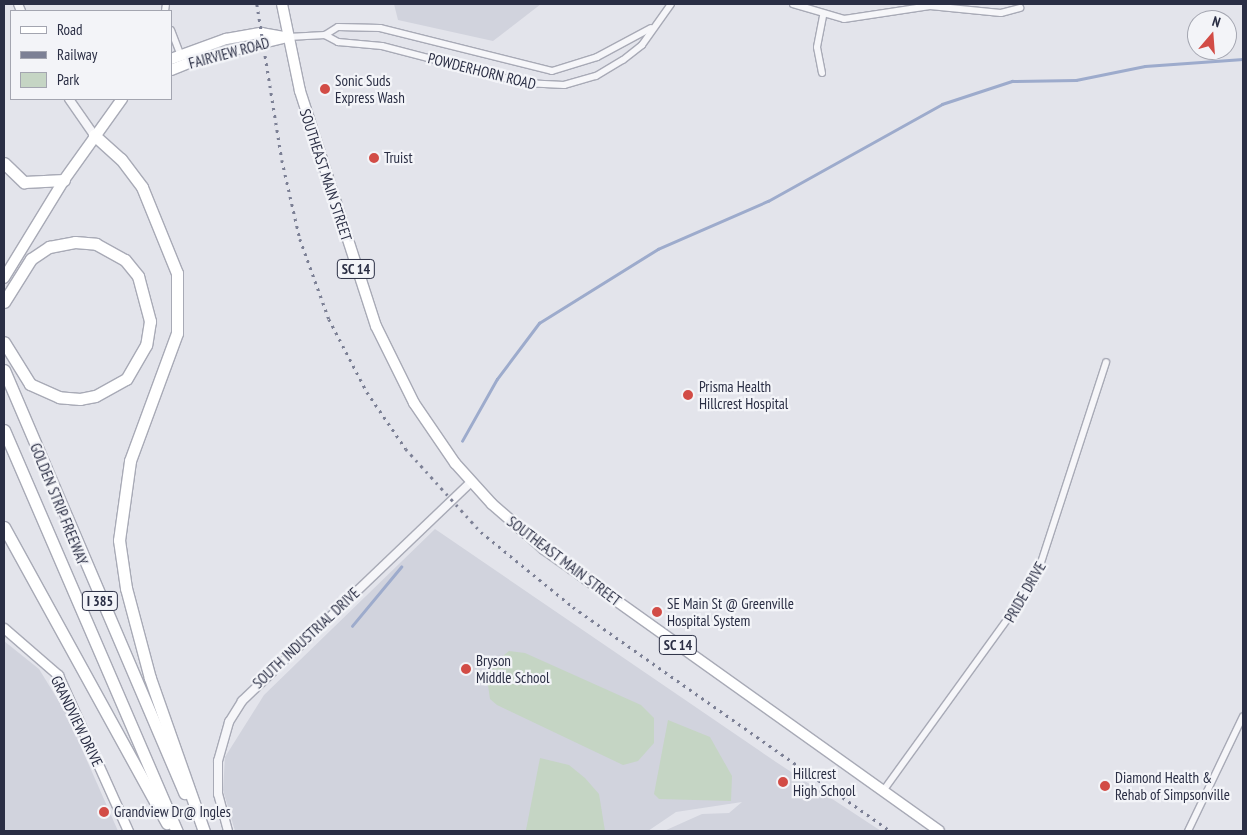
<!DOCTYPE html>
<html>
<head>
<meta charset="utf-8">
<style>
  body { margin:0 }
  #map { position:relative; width:1247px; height:835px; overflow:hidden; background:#e3e4eb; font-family:"PT Sans Narrow",sans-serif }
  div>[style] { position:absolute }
  .built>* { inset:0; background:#d1d3dd }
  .green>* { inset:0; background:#c5d5c4 }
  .stream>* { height:2.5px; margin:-1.25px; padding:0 1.25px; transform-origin:1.25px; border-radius:1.25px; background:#9dabcc }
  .roads { filter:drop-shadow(1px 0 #a8aab6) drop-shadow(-1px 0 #a8aab6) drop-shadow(0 1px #a8aab6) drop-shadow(0 -1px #a8aab6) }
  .minor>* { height:6px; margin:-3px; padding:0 3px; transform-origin:3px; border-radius:3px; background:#f6f6f9 }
  .tertiary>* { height:8px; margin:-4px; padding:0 4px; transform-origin:4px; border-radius:4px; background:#f6f6f9 }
  .secondary>* { height:9px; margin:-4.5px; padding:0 4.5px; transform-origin:4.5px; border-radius:4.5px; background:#fff }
  .primary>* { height:10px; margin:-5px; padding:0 5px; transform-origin:5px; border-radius:5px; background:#fff }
  .motorway>* { height:11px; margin:-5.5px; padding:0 5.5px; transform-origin:5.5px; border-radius:5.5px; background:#fff }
  .rail>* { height:2.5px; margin-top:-1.25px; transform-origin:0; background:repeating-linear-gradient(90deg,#7c8095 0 2.5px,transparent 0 7.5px) }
  .dots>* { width:14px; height:14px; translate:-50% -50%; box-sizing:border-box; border:2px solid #f3f4f8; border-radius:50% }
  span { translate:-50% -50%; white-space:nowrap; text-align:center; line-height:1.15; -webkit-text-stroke:4.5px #f3f4f8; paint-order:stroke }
  .shield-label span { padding:1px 4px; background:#f3f4f8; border:1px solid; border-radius:4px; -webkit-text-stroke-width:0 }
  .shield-label { font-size:14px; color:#2a2e44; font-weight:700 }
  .street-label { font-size:15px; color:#2a2e44 }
  .poi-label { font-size:15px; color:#2a2e44 }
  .left { translate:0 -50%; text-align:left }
  .frame { position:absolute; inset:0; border:5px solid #2a2e44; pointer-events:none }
  .legend { position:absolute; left:10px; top:10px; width:162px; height:90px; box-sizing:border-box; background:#f3f4f8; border:1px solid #a3a5b0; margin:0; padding:6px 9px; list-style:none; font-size:15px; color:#2a2e44 }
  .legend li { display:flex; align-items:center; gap:10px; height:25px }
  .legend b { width:25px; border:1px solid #a3a5b0 }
  .north { position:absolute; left:1187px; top:10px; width:50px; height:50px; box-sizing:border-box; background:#f3f4f8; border:1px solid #a3a5b0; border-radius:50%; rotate:18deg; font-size:14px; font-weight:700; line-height:20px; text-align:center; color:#2a2e44 }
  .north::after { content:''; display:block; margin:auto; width:18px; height:22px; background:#d24c46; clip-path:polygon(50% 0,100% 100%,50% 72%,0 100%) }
</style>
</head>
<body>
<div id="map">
  <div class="built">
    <i style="clip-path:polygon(394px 4px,541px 4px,493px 41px,398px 20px)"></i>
    <i style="clip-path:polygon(435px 529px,776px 762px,881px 831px,664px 831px,702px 814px,729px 813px,742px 802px,676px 812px,648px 831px,235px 831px,223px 790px,225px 757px,264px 695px)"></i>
    <i style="clip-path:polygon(4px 641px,39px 669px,66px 713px,118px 831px,4px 831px)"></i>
  </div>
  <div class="green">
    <i style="clip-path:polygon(509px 651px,525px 653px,641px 705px,654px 718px,654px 743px,638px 761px,623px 765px,497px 705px,490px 699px,487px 678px,493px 664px)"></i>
    <i style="clip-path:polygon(668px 720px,710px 737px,732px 776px,731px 801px,659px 799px,654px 794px)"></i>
    <i style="clip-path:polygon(540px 758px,569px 765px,585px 778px,599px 794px,605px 831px,526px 830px)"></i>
  </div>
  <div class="stream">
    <i style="left:462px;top:441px;width:71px;rotate:-60.6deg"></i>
    <i style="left:497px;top:379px;width:70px;rotate:-53.1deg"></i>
    <i style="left:539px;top:323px;width:140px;rotate:-31.9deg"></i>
    <i style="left:658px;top:249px;width:120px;rotate:-23.6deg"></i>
    <i style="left:768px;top:201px;width:199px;rotate:-29.1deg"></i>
    <i style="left:942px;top:104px;width:74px;rotate:-18.2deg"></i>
    <i style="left:1012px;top:81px;width:64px;rotate:-0.9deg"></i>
    <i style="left:1076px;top:80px;width:70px;rotate:-11.5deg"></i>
    <i style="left:1145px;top:66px;width:98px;rotate:-4.1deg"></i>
    <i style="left:352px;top:626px;width:77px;rotate:-50.3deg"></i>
  </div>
  <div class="roads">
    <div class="minor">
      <i style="left:793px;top:4px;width:53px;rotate:16.4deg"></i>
      <i style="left:844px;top:19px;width:87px;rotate:-8.6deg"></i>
      <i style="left:930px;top:6px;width:71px;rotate:5.6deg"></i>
      <i style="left:1001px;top:13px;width:20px;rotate:-15deg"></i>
      <i style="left:165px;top:11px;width:7px;rotate:-82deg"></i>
      <i style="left:171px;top:30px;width:26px;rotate:69deg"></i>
      <i style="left:325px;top:35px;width:15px;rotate:28deg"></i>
      <i style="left:338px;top:42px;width:44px;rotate:5.2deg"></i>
      <i style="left:382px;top:46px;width:147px;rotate:14.6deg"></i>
      <i style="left:524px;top:83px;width:40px;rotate:2.9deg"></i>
      <i style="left:564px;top:85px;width:33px;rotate:-16deg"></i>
      <i style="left:596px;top:76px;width:31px;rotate:-31deg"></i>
      <i style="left:623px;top:60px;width:24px;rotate:-38deg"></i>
      <i style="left:642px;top:45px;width:50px;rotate:-54.7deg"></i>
      <i style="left:288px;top:37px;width:37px;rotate:-3deg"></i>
      <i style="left:325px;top:35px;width:15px;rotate:-32deg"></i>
      <i style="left:338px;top:27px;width:42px;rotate:1.4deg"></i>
      <i style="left:380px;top:28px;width:177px;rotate:14deg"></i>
      <i style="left:552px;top:71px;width:47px;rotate:-17.3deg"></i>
      <i style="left:597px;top:57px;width:61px;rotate:-28.2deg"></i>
      <i style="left:822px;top:73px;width:26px;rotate:-101deg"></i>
      <i style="left:817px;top:47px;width:32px;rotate:-79deg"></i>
      <i style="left:883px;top:791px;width:259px;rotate:-54.1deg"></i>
      <i style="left:1035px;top:581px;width:230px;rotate:-72deg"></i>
      <i style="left:1188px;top:831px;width:127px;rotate:-64.4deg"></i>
    </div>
    <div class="tertiary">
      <i style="left:18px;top:4px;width:8px;rotate:67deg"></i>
      <i style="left:69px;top:99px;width:44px;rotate:55.2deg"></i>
      <i style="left:228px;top:831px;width:38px;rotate:-105deg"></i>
      <i style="left:218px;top:794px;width:33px;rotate:-90deg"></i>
      <i style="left:218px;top:761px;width:41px;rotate:-74.2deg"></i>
      <i style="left:229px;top:722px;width:25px;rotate:-58deg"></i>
      <i style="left:242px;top:701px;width:317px;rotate:-43.7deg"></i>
    </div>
    <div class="secondary">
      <i style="left:4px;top:628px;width:72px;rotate:41deg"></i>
      <i style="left:58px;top:675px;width:171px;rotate:65.8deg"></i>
    </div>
    <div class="primary">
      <i style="left:282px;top:4px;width:89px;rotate:78.3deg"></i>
      <i style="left:300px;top:91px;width:247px;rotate:72.1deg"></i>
      <i style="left:376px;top:326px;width:86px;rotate:63.7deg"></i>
      <i style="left:414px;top:403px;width:73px;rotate:55.7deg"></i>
      <i style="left:455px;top:463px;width:55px;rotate:47.9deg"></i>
      <i style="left:492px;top:504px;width:69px;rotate:40.9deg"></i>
      <i style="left:544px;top:549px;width:485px;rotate:35.5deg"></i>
      <i style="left:171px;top:59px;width:59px;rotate:-20deg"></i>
      <i style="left:226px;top:39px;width:36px;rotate:-10deg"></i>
      <i style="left:261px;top:33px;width:23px;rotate:10deg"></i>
      <i style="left:171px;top:70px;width:32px;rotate:-22deg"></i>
      <i style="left:201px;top:58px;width:89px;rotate:-13.7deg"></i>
      <i style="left:4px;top:278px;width:115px;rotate:-58.5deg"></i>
      <i style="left:64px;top:180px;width:100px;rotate:-54.4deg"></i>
    </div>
    <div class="motorway">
      <i style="left:94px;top:135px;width:36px;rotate:42deg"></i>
      <i style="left:121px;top:159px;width:35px;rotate:53deg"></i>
      <i style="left:142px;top:187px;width:93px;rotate:67.9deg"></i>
      <i style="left:177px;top:273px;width:60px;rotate:90deg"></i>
      <i style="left:177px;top:333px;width:136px;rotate:110.2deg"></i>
      <i style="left:130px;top:461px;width:80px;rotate:97.9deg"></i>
      <i style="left:119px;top:540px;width:49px;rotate:81.7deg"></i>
      <i style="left:126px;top:588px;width:93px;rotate:75.1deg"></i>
      <i style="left:150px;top:678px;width:162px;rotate:70.6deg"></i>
      <i style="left:4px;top:163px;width:28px;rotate:44deg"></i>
      <i style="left:24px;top:182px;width:40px;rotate:-2.9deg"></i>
      <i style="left:4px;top:302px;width:51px;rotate:-57.9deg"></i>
      <i style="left:31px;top:259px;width:22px;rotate:-34deg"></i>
      <i style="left:49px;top:247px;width:26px;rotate:-11deg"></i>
      <i style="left:75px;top:242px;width:21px;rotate:5deg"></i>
      <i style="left:96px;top:244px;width:33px;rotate:29deg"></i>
      <i style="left:125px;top:260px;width:21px;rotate:51deg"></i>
      <i style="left:138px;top:276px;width:47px;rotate:75.1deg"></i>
      <i style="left:150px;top:321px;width:24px;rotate:99deg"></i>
      <i style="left:146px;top:345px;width:39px;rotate:120deg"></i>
      <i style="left:126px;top:379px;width:35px;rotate:151deg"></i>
      <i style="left:95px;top:396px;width:15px;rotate:169deg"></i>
      <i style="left:80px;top:399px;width:21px;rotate:-175deg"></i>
      <i style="left:59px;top:397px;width:32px;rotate:-156deg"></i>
      <i style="left:30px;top:384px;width:49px;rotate:-121.8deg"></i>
      <i style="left:4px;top:370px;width:460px;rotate:66.9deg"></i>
      <i style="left:4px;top:430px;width:437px;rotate:66.7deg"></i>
      <i style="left:4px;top:527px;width:338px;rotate:61.2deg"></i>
    </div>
  </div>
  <div class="rail">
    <i style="left:257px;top:4px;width:158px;rotate:80.9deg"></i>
    <i style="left:282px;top:160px;width:81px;rotate:77.2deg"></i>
    <i style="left:300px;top:239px;width:85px;rotate:70.1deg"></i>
    <i style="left:329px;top:319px;width:82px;rotate:62.5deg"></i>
    <i style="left:367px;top:392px;width:69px;rotate:55.6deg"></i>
    <i style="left:406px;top:449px;width:112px;rotate:47.9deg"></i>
    <i style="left:481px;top:532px;width:119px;rotate:39.2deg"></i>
    <i style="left:573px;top:607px;width:389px;rotate:35.2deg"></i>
  </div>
  <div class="dots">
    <i style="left:325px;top:89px;background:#d24c46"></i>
    <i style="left:374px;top:158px;background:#d24c46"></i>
    <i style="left:688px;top:395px;background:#d24c46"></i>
    <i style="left:657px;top:612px;background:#d24c46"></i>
    <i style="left:466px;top:669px;background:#d24c46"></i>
    <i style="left:783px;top:782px;background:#d24c46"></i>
    <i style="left:1105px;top:786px;background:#d24c46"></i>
    <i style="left:104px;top:812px;background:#d24c46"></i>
  </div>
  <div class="shield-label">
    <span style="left:356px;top:269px">SC 14</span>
    <span style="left:100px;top:601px">I 385</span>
    <span style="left:678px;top:645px">SC 14</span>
  </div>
  <div class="street-label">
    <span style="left:229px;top:53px;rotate:-15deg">FAIRVIEW ROAD</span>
    <span style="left:482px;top:71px;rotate:14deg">POWDERHORN ROAD</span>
    <span style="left:326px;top:175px;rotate:72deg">SOUTHEAST MAIN STREET</span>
    <span style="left:59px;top:504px;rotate:68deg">GOLDEN STRIP FREEWAY</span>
    <span style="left:564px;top:561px;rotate:37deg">SOUTHEAST MAIN STREET</span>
    <span style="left:1025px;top:592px;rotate:-60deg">PRIDE DRIVE</span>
    <span style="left:306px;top:638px;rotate:-43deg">SOUTH INDUSTRIAL DRIVE</span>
    <span style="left:77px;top:721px;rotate:64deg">GRANDVIEW DRIVE</span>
  </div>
  <div class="poi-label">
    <span class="left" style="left:335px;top:89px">Sonic Suds<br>Express Wash</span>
    <span class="left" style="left:384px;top:158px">Truist</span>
    <span class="left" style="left:699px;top:395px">Prisma Health<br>Hillcrest Hospital</span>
    <span class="left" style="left:667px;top:612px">SE Main St @ Greenville<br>Hospital System</span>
    <span class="left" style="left:476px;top:669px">Bryson<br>Middle School</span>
    <span class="left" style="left:793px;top:782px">Hillcrest<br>High School</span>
    <span class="left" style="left:1115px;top:786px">Diamond Health &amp;<br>Rehab of Simpsonville</span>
    <span class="left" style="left:114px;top:812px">Grandview Dr@ Ingles</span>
  </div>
  <div class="frame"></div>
  <ul class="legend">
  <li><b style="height:6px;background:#fff"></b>Road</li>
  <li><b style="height:6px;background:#7c8095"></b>Railway</li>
  <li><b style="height:14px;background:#c5d5c4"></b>Park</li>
  </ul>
  <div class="north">N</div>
</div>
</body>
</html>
